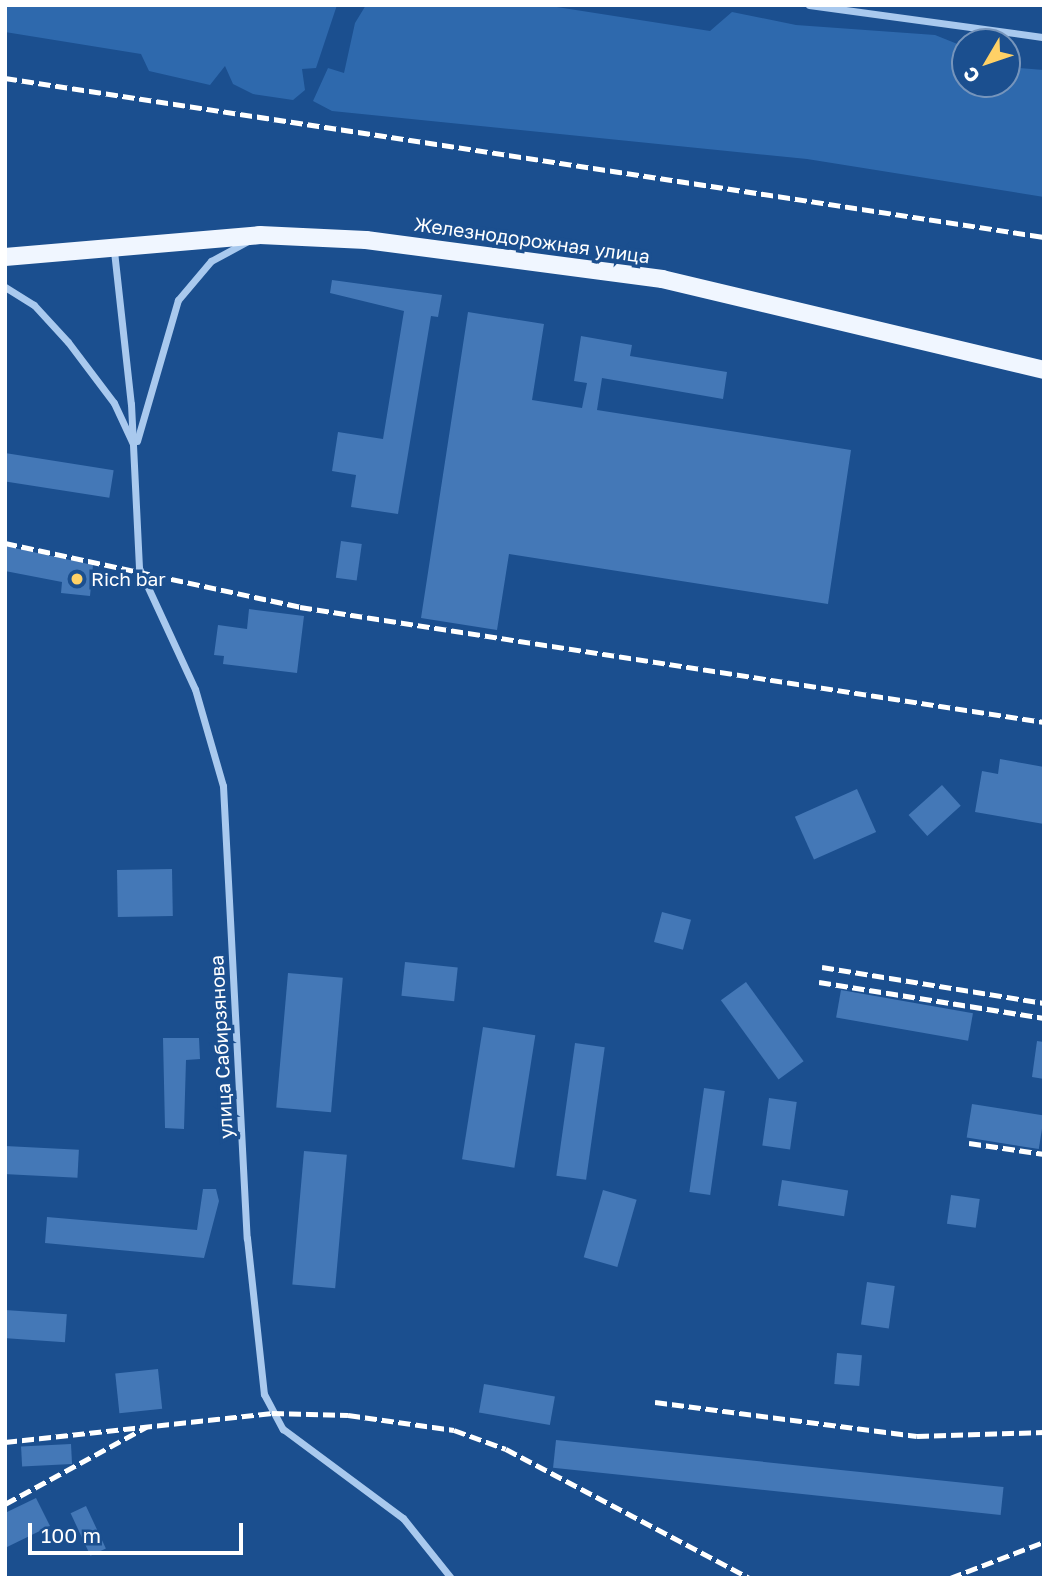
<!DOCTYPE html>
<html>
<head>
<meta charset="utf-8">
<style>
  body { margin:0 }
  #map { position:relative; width:1049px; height:1583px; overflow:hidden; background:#1b4f8f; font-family:"Golos Text",sans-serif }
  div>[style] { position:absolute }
  .green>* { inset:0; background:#2e69ad }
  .building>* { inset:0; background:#4478b7; transform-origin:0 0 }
  .street>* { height:7px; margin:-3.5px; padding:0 3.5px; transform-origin:3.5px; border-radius:3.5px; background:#a9c9ee }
  .primary>* { height:18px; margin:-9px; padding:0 9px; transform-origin:9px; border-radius:9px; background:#f0f6ff }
  .rail>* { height:4.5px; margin-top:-2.25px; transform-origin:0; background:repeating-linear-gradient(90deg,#fff 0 12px,transparent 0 17px) }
  .dots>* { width:19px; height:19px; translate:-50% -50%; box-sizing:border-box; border:4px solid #1b4f8f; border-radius:50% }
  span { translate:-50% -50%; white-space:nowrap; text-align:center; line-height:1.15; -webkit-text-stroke:7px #1b4f8f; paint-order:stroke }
  .street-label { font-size:19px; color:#fff }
  .poi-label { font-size:19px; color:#fff }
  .left { translate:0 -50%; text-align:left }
  .frame { position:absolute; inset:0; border:7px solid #fff; pointer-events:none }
  .north { position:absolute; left:951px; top:28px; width:70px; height:70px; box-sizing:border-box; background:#1b4f8f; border:2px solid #7695bc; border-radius:50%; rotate:231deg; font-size:19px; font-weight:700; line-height:28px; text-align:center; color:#fff }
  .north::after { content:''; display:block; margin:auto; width:24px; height:32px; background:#ffd166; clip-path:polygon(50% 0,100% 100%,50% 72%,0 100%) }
  .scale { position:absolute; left:28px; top:1523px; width:215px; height:32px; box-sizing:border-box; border:4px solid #fff; border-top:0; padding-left:9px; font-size:21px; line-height:24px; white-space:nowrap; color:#fff; -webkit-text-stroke:5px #1b4f8f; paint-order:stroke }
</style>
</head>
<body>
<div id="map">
  <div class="green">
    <i style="clip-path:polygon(5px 5px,337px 5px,316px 68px,302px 69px,305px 90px,293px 100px,253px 94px,233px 84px,225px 66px,210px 85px,149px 71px,141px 54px,5px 32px)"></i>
    <i style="clip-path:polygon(366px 5px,544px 5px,710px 31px,732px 12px,796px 25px,935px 35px,965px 47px,965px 84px,1007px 84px,1007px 67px,1044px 70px,1044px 197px,807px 159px,332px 111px,313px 101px,328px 68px,344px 73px,355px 23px)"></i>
  </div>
  <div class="building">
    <i style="clip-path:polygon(332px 280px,442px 295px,438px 317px,431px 316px,398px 514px,351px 507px,356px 475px,332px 471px,338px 432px,383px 439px,404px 311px,330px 293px)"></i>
    <i style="clip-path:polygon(468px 312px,544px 324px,532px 400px,582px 408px,587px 383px,574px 381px,581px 336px,632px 345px,630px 356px,727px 372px,723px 399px,602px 378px,597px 410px,851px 450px,828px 604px,509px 554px,497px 630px,421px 618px)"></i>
    <i style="left:5px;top:453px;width:110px;height:28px;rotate:9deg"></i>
    <i style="left:341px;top:541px;width:21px;height:37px;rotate:8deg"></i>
    <i style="clip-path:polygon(5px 546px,93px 565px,90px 596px,61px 593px,62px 582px,5px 571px)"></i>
    <i style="clip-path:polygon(249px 609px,304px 616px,297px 673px,223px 664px,224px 656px,214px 655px,218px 625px,247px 629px)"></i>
    <i style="clip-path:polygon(1000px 759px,1044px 767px,1044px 824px,975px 812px,982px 771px,998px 774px)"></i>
    <i style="left:942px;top:785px;width:28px;height:45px;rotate:48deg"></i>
    <i style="left:857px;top:789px;width:47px;height:68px;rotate:66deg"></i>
    <i style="left:172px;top:869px;width:47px;height:55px;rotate:89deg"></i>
    <i style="left:662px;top:912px;width:30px;height:31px;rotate:15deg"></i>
    <i style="left:405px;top:962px;width:53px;height:34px;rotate:6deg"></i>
    <i style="left:288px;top:973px;width:55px;height:135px;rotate:5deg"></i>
    <i style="left:746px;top:982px;width:98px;height:31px;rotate:54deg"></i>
    <i style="left:841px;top:990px;width:134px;height:28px;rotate:10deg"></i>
    <i style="left:483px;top:1027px;width:53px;height:134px;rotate:9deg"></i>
    <i style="clip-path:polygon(163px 1038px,199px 1038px,200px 1059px,186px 1060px,184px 1129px,165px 1128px)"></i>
    <i style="clip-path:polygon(1037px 1041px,1044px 1042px,1044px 1079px,1032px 1077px)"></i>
    <i style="left:575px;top:1043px;width:30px;height:134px;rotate:8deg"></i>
    <i style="left:704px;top:1088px;width:21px;height:105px;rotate:8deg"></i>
    <i style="left:769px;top:1098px;width:28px;height:48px;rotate:8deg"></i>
    <i style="left:972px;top:1104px;width:73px;height:34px;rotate:9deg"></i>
    <i style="left:5px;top:1146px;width:74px;height:28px;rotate:3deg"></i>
    <i style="left:304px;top:1151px;width:43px;height:134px;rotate:5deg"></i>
    <i style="left:782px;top:1180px;width:67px;height:26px;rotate:9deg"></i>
    <i style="clip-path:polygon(203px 1189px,216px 1189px,219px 1201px,204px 1258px,45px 1243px,47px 1217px,197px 1230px)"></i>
    <i style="left:603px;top:1190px;width:35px;height:70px;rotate:16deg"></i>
    <i style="left:951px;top:1195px;width:29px;height:29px;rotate:8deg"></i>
    <i style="left:867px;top:1282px;width:28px;height:43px;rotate:8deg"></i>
    <i style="left:5px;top:1310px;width:62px;height:28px;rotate:4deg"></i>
    <i style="left:837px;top:1353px;width:25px;height:31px;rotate:5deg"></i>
    <i style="left:158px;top:1369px;width:40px;height:43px;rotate:84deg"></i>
    <i style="left:484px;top:1384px;width:72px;height:29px;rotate:10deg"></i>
    <i style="left:556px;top:1440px;width:450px;height:28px;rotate:6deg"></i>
    <i style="left:71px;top:1444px;width:20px;height:50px;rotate:87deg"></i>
    <i style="clip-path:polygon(36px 1498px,50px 1526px,5px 1548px,5px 1513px)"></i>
    <i style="left:86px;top:1506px;width:47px;height:17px;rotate:65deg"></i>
  </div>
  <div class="street">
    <i style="left:809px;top:5px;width:237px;rotate:7.8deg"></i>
    <i style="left:114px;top:251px;width:154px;rotate:83.7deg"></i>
    <i style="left:131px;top:404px;width:164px;rotate:87.2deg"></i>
    <i style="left:139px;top:568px;width:133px;rotate:65.2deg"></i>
    <i style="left:195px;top:689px;width:101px;rotate:73.9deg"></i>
    <i style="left:223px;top:786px;width:453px;rotate:87deg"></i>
    <i style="left:247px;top:1238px;width:157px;rotate:83.8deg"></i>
    <i style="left:264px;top:1394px;width:40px;rotate:62deg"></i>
    <i style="left:283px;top:1429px;width:149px;rotate:36.6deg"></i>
    <i style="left:403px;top:1518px;width:77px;rotate:51.3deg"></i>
    <i style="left:5px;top:287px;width:34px;rotate:32deg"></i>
    <i style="left:34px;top:305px;width:50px;rotate:47.4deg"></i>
    <i style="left:68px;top:342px;width:76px;rotate:53deg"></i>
    <i style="left:114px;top:403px;width:45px;rotate:65.1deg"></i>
    <i style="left:137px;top:441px;width:147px;rotate:-73.8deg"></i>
    <i style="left:178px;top:300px;width:51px;rotate:-49.8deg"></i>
    <i style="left:211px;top:261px;width:42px;rotate:-28.4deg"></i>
  </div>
  <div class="primary">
    <i style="left:5px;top:257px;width:256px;rotate:-4.9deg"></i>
    <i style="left:260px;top:235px;width:106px;rotate:2.7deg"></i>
    <i style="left:366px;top:240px;width:299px;rotate:7.5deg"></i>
    <i style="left:662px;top:279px;width:393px;rotate:13.4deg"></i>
  </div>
  <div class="rail">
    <i style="left:5px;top:78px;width:1051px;rotate:8.7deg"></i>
    <i style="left:5px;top:543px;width:302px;rotate:12.2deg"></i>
    <i style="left:300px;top:607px;width:753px;rotate:8.79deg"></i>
    <i style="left:822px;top:967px;width:225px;rotate:9.2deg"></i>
    <i style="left:819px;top:982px;width:228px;rotate:9.1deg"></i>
    <i style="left:969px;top:1143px;width:76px;rotate:8.3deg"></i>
    <i style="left:655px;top:1402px;width:264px;rotate:7.4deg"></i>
    <i style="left:917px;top:1436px;width:127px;rotate:-1.8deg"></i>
    <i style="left:5px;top:1442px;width:269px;rotate:-6.2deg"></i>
    <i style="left:272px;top:1413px;width:76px;rotate:1.5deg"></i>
    <i style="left:348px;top:1415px;width:107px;rotate:8.1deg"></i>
    <i style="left:454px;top:1430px;width:55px;rotate:20.1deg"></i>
    <i style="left:506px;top:1449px;width:276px;rotate:27.9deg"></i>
    <i style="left:5px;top:1504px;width:161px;rotate:-28.6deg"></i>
    <i style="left:950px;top:1578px;width:101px;rotate:-21deg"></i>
  </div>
  <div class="dots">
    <i style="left:77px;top:579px;background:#ffd166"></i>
  </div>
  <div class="street-label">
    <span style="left:532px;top:240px;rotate:8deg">Железнодорожная улица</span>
    <span style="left:221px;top:1047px;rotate:-93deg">улица Сабирзянова</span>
  </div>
  <div class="poi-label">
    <span class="left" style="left:91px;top:579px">Rich bar</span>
  </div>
  <div class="frame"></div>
  <div class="north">С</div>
  <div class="scale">100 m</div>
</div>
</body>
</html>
